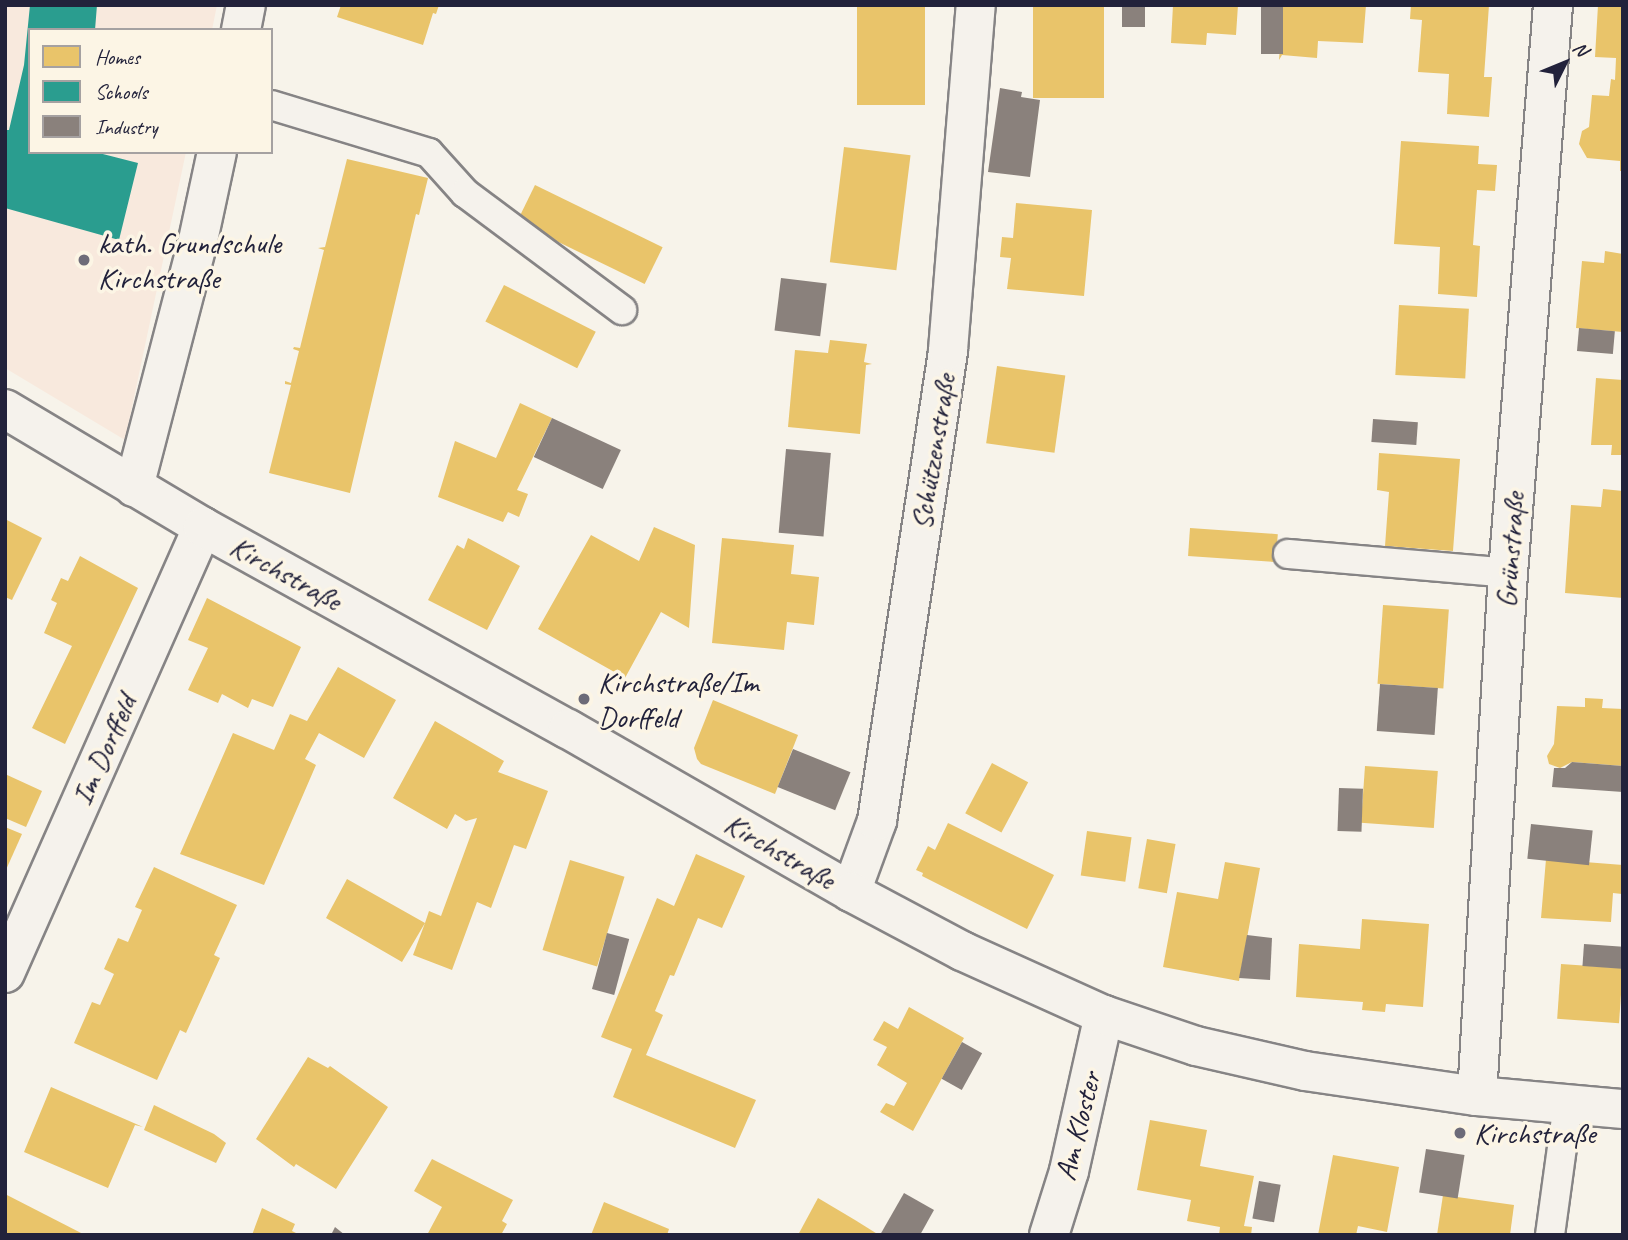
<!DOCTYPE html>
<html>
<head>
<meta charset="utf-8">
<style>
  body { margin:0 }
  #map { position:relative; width:1628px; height:1240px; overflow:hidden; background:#f7f3ea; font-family:Caveat,sans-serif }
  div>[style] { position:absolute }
  .built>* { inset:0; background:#f8e9dd }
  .homes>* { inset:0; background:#e9c46a; transform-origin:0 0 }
  .schools>* { inset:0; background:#2a9d8f }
  .industry>* { inset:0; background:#8a817c; transform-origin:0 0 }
  .roads { filter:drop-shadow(2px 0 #868485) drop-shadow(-2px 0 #868485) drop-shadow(0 2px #868485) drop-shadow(0 -2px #868485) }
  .lane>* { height:28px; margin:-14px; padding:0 14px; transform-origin:14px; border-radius:14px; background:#f5f2ec }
  .street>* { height:38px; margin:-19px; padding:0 19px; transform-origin:19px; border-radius:19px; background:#f5f2ec }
  .secondary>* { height:38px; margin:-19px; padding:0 19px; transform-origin:19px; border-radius:19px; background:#f5f2ec }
  .dots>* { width:19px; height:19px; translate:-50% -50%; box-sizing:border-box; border:4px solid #fcf5e5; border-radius:50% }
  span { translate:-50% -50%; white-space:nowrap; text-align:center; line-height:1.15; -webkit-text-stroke:7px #fcf5e5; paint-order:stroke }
  .poi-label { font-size:30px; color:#22223b }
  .left { translate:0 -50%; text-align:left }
  .street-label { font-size:30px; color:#22223b }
  .frame { position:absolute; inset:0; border:7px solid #22223b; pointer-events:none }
  .legend { position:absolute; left:28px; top:28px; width:245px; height:126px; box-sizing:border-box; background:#fcf5e5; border:2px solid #a5a1a1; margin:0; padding:9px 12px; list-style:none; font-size:21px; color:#22223b }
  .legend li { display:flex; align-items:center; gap:14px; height:35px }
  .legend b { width:35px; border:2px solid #a5a1a1 }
  .north { position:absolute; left:1530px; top:28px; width:70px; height:70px; -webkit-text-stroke:5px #fcf5e5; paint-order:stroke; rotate:47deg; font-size:19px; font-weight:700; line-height:28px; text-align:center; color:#22223b }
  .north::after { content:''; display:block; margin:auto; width:24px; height:32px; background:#22223b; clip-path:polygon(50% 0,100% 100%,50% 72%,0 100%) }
</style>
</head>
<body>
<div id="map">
  <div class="built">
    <i style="clip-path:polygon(5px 5px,217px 5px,212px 30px,30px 30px,30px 152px,186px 152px,125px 440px,5px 368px)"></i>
  </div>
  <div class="homes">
    <i style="clip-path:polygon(341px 5px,439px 5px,436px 14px,433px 13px,423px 45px,337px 17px)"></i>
    <i style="left:857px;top:5px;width:68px;height:100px"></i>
    <i style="left:1033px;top:5px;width:71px;height:93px"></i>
    <i style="clip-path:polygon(1173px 5px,1238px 5px,1236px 35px,1207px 33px,1206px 45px,1171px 43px)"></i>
    <i style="clip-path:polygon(1283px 5px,1366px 5px,1363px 43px,1318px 41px,1317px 58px,1282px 55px,1279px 60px)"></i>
    <i style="clip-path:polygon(1411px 5px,1489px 5px,1484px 77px,1492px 77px,1489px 117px,1447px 114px,1449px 74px,1418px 72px,1422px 20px,1410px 19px)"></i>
    <i style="clip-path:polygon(1598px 5px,1623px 5px,1623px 171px,1620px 171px,1620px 161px,1587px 158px,1579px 144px,1582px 131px,1589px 127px,1592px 95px,1609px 96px,1611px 79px,1615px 80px,1616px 58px,1595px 57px)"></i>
    <i style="clip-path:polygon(1401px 141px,1479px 146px,1478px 164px,1497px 165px,1495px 191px,1477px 190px,1473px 245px,1480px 246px,1477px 297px,1438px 294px,1440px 247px,1394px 244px)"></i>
    <i style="left:844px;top:147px;width:67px;height:116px;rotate:7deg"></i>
    <i style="clip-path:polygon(347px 159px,428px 178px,419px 215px,416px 214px,350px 493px,269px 473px,291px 385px,285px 384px,285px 381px,291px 383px,299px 351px,293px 349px,294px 347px,300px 348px,324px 250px,318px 248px,325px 247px)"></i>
    <i style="left:535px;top:185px;width:142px;height:41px;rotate:26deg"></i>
    <i style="clip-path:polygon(1016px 203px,1092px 210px,1084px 296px,1007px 289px,1011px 258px,1000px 257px,1002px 237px,1013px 238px)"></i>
    <i style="clip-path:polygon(1605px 251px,1623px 254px,1623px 332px,1576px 328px,1582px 261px,1604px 263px)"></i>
    <i style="left:504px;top:285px;width:103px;height:41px;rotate:27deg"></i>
    <i style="left:1399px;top:305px;width:70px;height:70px;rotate:3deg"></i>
    <i style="clip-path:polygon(830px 340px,867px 344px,864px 362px,872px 364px,866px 365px,860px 434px,788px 427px,795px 350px,828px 353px)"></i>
    <i style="left:997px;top:366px;width:69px;height:78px;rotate:8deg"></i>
    <i style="clip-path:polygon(1596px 378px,1623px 380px,1623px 455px,1611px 455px,1612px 445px,1591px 445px)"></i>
    <i style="clip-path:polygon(520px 403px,552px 418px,517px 490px,528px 494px,519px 517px,508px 512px,503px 522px,438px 497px,455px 441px,496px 458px)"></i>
    <i style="clip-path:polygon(1379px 453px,1460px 459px,1453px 551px,1385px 546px,1389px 492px,1377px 490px)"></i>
    <i style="clip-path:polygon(1603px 489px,1623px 491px,1623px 598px,1565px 593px,1571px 505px,1601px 507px)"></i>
    <i style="clip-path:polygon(5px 519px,42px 538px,12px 600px,5px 597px)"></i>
    <i style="clip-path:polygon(654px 527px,695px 545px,689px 628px,661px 612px,625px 678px,538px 629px,591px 535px,639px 561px)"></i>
    <i style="left:1190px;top:528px;width:88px;height:28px;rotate:4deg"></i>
    <i style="clip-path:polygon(468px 538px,520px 566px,487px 630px,428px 600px,457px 545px,464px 549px)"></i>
    <i style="clip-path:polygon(722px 538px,794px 545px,791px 574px,819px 577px,814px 625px,787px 622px,784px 650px,712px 643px)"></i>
    <i style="clip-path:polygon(80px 556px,138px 588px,65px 744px,32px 728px,72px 646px,44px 633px,57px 603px,51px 600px,61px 578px,68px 581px)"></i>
    <i style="clip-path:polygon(207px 598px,301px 647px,273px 707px,252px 699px,248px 708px,222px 694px,218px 703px,188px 690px,208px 648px,188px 640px)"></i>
    <i style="left:1383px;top:605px;width:66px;height:79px;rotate:4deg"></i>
    <i style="clip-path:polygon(338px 667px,396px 700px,364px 758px,319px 733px,305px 759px,316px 765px,264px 885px,180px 854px,233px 733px,274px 750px,290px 714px,307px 721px)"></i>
    <i style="clip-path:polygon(1585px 698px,1603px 699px,1602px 708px,1623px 709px,1623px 766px,1572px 762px,1560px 768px,1549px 764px,1547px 756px,1554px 744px,1557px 706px,1585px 707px)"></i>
    <i style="clip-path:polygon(713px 700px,798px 735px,775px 794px,701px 764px,697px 759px,694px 748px)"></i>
    <i style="clip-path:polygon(435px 721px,504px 761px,498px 772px,548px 791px,526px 849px,514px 845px,491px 908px,477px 902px,452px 970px,413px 955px,425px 923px,402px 962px,326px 918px,347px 879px,425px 923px,429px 911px,441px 916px,477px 818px,466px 821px,455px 814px,447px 829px,393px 798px)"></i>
    <i style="left:992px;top:763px;width:41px;height:57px;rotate:28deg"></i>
    <i style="left:1365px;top:766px;width:73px;height:57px;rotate:4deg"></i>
    <i style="clip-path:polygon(5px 774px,42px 791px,26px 827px,5px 818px)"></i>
    <i style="clip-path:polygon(948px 823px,1054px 875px,1027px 929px,922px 876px,923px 873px,916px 870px,928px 846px,935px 850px)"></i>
    <i style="clip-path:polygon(5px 827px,22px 834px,5px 872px)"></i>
    <i style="left:1087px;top:831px;width:45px;height:45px;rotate:8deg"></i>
    <i style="left:1147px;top:839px;width:29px;height:50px;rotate:10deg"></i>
    <i style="clip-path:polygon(696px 854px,745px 876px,722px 928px,698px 918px,674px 976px,670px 975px,655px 1011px,663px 1015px,646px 1055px,756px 1100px,735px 1148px,613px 1097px,632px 1049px,601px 1037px,657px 898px,674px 906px)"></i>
    <i style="clip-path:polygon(1546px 859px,1623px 865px,1622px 894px,1613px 893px,1611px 922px,1541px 918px)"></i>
    <i style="left:570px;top:860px;width:57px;height:94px;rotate:17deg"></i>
    <i style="clip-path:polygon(1225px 862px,1260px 868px,1239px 981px,1163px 967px,1177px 892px,1218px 899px)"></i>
    <i style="clip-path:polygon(154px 867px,237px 905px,214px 955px,220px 958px,186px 1033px,180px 1030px,157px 1080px,74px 1043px,92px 1002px,100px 1005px,114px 974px,104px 969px,118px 938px,128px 942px,142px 910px,135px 907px)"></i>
    <i style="clip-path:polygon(1362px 919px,1429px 924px,1423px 1007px,1386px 1004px,1385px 1012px,1362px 1010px,1363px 1002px,1296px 997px,1299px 944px,1360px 949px)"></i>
    <i style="left:1561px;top:964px;width:62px;height:55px;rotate:4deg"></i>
    <i style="clip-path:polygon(909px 1007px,964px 1038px,913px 1131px,880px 1112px,886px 1103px,894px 1106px,907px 1083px,877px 1065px,887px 1047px,873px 1040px,884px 1021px,898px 1029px)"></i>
    <i style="clip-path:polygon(308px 1057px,328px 1068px,330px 1066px,388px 1107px,336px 1189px,296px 1164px,294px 1167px,256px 1139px)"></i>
    <i style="clip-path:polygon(51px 1087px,143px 1127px,135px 1125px,108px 1188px,24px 1152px)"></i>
    <i style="clip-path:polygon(154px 1105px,214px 1134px,226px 1143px,216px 1163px,144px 1130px)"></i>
    <i style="clip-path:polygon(1150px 1120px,1207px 1130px,1200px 1166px,1254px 1176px,1244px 1226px,1252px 1227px,1251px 1235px,1219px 1235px,1220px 1227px,1187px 1221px,1191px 1200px,1137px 1190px)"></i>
    <i style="clip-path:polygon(1333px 1155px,1399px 1167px,1387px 1232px,1358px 1226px,1356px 1235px,1318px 1235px)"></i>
    <i style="clip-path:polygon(432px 1159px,513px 1200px,502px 1221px,507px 1224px,501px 1235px,427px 1235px,442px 1207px,414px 1191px)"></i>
    <i style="clip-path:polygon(5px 1194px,85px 1235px,5px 1235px)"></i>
    <i style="clip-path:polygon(1443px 1195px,1514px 1205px,1510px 1235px,1437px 1235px)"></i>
    <i style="clip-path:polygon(818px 1198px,855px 1220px,879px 1235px,798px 1235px)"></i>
    <i style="clip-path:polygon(604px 1202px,669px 1229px,667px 1235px,591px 1235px)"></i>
    <i style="clip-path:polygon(262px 1208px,295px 1224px,292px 1231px,300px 1235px,252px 1235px)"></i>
  </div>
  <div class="schools">
    <i style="clip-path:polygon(30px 5px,97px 5px,95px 30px,30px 30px,30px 152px,95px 152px,138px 163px,119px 240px,5px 208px,5px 130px,9px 130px,24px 65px)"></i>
  </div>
  <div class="industry">
    <i style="left:1122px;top:5px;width:23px;height:22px"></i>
    <i style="left:1261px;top:5px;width:22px;height:49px"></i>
    <i style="clip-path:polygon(1000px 88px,1022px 92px,1021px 97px,1040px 100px,1030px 177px,988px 172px)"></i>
    <i style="left:781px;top:278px;width:46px;height:53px;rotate:7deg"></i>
    <i style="left:1579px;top:328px;width:36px;height:23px;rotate:5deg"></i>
    <i style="left:552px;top:418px;width:76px;height:43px;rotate:25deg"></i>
    <i style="left:1373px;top:419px;width:45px;height:23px;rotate:4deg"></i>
    <i style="left:786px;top:449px;width:45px;height:84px;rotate:5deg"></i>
    <i style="left:1380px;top:684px;width:58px;height:47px;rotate:4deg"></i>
    <i style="left:793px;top:749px;width:62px;height:41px;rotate:22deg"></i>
    <i style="clip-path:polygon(1572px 762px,1623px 766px,1623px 792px,1552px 787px,1554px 768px,1565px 768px)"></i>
    <i style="left:1339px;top:788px;width:24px;height:43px;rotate:2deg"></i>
    <i style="left:1531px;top:824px;width:62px;height:35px;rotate:6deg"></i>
    <i style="left:607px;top:933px;width:23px;height:58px;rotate:15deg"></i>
    <i style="clip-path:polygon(1247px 935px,1272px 938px,1270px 980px,1239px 978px)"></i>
    <i style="left:1584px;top:944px;width:39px;height:22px;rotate:4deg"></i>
    <i style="left:962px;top:1042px;width:23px;height:42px;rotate:29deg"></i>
    <i style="left:1426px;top:1149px;width:39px;height:44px;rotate:9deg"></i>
    <i style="left:1259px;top:1181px;width:22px;height:38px;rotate:10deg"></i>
    <i style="clip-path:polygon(904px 1193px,934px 1210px,920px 1235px,880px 1235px)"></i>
    <i style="clip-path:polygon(335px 1227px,345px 1235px,331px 1235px)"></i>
  </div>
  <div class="roads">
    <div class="lane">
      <i style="left:271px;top:105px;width:165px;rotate:16.9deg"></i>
      <i style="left:429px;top:153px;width:54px;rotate:48deg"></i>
      <i style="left:465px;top:193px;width:196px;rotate:36.7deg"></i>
      <i style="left:1288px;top:554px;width:221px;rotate:4.9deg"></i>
      <i style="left:1550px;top:1235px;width:132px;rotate:-82.2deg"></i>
    </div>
    <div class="street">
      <i style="left:241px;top:30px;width:25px;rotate:-79deg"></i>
      <i style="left:134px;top:487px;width:250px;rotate:-75.4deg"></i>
      <i style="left:197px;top:245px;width:95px;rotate:-77.9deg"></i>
      <i style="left:851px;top:892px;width:76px;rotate:-69.9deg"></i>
      <i style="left:877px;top:821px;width:476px;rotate:-81.4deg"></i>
      <i style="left:948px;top:350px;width:346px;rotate:-85.4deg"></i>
      <i style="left:5px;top:973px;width:488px;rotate:-66.1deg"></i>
      <i style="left:1477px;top:1096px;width:524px;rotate:-86.61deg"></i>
      <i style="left:1508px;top:573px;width:570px;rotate:-85.47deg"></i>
      <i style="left:1049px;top:1235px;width:67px;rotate:-72.6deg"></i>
      <i style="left:1069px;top:1171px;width:160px;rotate:-77.4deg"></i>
    </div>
    <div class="secondary">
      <i style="left:5px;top:409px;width:230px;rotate:30.8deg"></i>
      <i style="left:203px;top:527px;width:417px;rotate:29deg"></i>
      <i style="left:568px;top:729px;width:327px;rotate:29.9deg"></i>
      <i style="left:851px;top:892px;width:126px;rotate:28deg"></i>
      <i style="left:962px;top:951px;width:156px;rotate:24.3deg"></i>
      <i style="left:1104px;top:1015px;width:97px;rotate:18.6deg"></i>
      <i style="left:1196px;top:1046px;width:112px;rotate:12.9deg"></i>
      <i style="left:1305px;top:1071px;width:174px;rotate:8.3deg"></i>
      <i style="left:1477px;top:1096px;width:147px;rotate:5.1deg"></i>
    </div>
  </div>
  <div class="dots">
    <i style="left:84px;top:260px;background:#6d6b78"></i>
    <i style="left:584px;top:699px;background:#6d6b78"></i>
    <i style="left:1460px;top:1133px;background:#6d6b78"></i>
  </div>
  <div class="poi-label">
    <span class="left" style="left:98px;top:260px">kath. Grundschule<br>Kirchstraße</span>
    <span class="left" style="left:598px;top:699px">Kirchstraße/Im<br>Dorffeld</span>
    <span class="left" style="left:1474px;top:1133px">Kirchstraße</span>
  </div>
  <div class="street-label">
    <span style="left:933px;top:452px;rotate:-81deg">Schützenstraße</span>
    <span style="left:1510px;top:550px;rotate:-86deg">Grünstraße</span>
    <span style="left:286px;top:573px;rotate:29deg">Kirchstraße</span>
    <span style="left:104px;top:750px;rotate:-66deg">Im Dorffeld</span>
    <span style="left:780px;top:851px;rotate:30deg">Kirchstraße</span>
    <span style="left:1078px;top:1126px;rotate:-76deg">Am Kloster</span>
  </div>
  <div class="frame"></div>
  <ul class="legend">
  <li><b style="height:19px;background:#e9c46a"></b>Homes</li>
  <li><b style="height:19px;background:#2a9d8f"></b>Schools</li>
  <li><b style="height:19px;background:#8a817c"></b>Industry</li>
  </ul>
  <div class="north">N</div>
</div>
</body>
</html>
